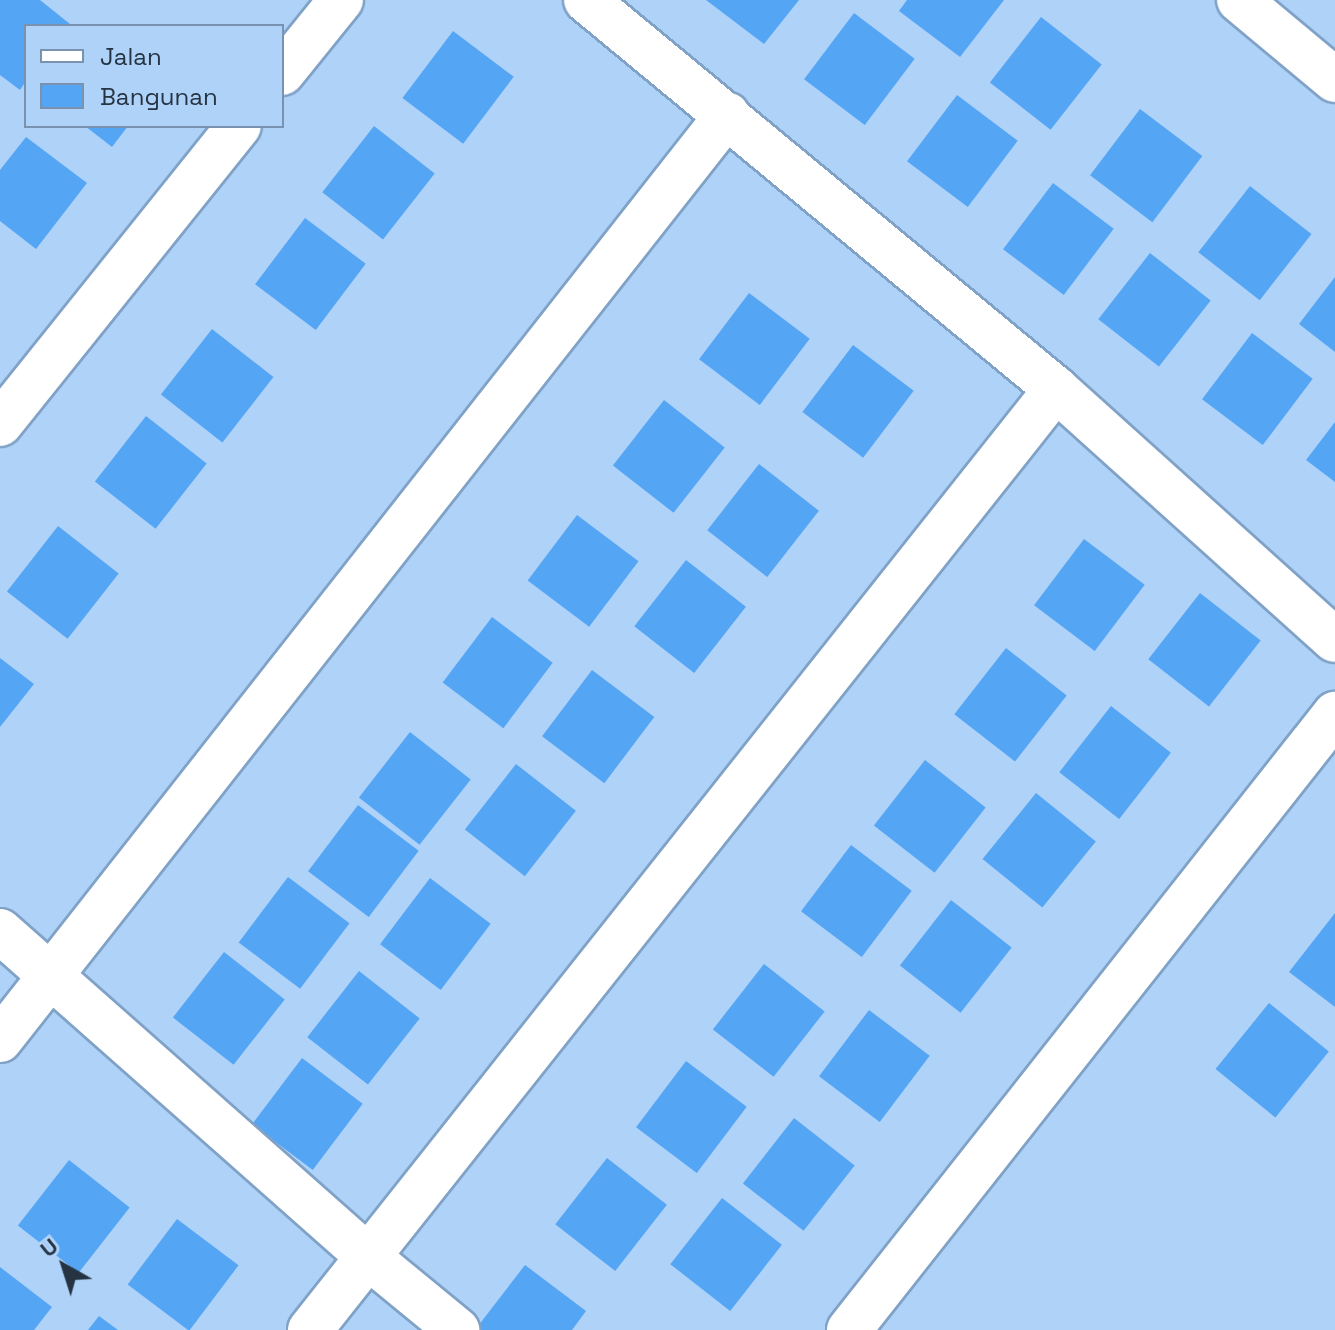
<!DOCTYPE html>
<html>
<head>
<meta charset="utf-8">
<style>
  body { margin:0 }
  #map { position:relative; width:1335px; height:1330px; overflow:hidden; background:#afd2f8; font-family:"Space Grotesk",sans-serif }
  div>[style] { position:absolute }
  .building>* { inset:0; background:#55a5f5; transform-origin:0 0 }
  .roads { filter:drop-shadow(2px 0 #80a2c6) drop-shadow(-2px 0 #80a2c6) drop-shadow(0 2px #80a2c6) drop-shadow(0 -2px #80a2c6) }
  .street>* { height:44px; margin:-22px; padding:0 22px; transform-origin:22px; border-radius:22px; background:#fff }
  span { translate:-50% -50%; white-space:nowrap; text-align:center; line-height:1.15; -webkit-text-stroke:7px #afd2f8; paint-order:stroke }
  .legend { position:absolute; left:24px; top:24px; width:260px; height:104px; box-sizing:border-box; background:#afd2f8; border:2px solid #7892af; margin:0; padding:10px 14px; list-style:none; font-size:24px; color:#253342 }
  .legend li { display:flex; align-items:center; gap:16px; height:40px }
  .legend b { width:40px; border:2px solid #7892af }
  .north { position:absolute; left:24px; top:1226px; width:80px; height:80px; -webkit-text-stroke:6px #afd2f8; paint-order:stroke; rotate:321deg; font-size:22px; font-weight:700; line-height:32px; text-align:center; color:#253342 }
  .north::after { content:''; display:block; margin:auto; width:28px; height:36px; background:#253342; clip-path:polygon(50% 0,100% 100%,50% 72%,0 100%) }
</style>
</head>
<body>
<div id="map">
  <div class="building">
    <i style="clip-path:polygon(0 0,40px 0,70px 24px,26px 26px,26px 81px,20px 90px,0 75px)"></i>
    <i style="clip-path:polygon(706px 0,799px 0,764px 44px)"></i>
    <i style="clip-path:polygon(907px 0,1004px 0,960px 57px,899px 11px)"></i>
    <i style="left:854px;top:13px;width:76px;height:83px;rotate:37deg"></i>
    <i style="left:1041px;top:17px;width:77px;height:83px;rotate:38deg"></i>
    <i style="left:453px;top:31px;width:76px;height:84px;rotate:37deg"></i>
    <i style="left:957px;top:95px;width:76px;height:83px;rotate:37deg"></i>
    <i style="left:1140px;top:109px;width:78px;height:83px;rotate:37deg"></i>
    <i style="clip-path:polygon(85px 126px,128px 126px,112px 147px)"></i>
    <i style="left:374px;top:126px;width:77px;height:84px;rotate:38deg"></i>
    <i style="clip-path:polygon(26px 137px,87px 183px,36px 249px,0 221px,0 170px)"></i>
    <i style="left:1053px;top:183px;width:76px;height:83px;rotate:37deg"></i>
    <i style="left:1250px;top:186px;width:78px;height:84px;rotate:38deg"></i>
    <i style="left:305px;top:218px;width:76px;height:83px;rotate:37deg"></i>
    <i style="left:1150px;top:253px;width:77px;height:84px;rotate:38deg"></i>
    <i style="clip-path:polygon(1335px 277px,1335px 352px,1299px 324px)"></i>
    <i style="left:749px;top:293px;width:76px;height:83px;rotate:37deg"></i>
    <i style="left:212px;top:329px;width:78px;height:83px;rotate:38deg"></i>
    <i style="left:1252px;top:333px;width:76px;height:83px;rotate:37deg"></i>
    <i style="left:853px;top:345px;width:76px;height:84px;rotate:37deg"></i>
    <i style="left:664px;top:400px;width:77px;height:83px;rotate:38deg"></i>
    <i style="left:146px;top:416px;width:77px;height:83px;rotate:38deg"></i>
    <i style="clip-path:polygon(1335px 422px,1335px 482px,1306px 460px)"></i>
    <i style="left:759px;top:464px;width:76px;height:84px;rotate:38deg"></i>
    <i style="left:577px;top:515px;width:77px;height:82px;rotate:37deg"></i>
    <i style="left:58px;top:526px;width:77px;height:83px;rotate:38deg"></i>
    <i style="left:1084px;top:539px;width:76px;height:83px;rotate:37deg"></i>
    <i style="left:686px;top:560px;width:76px;height:84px;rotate:38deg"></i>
    <i style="left:1200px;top:593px;width:77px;height:84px;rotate:38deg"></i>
    <i style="left:492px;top:617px;width:76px;height:82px;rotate:37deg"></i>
    <i style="left:1006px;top:648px;width:77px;height:84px;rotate:38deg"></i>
    <i style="clip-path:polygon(0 658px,34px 684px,0 727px)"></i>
    <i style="left:592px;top:670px;width:78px;height:83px;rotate:37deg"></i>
    <i style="left:1111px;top:706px;width:76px;height:84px;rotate:38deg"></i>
    <i style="left:410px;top:732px;width:77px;height:83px;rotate:38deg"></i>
    <i style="left:925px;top:760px;width:77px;height:83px;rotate:38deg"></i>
    <i style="left:516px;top:764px;width:76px;height:83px;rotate:38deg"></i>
    <i style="left:1036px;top:793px;width:77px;height:85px;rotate:39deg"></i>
    <i style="left:358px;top:805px;width:76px;height:83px;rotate:37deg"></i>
    <i style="left:851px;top:845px;width:76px;height:83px;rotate:37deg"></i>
    <i style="left:288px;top:877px;width:77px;height:82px;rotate:37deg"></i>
    <i style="left:430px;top:878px;width:76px;height:83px;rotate:37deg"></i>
    <i style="left:951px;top:900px;width:77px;height:83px;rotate:38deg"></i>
    <i style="clip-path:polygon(1335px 913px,1335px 1007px,1289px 972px)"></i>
    <i style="left:224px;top:952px;width:77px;height:83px;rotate:38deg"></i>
    <i style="left:764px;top:964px;width:77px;height:83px;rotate:38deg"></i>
    <i style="left:359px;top:971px;width:77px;height:84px;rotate:38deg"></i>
    <i style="left:1269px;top:1003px;width:77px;height:85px;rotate:39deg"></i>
    <i style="left:869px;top:1010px;width:76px;height:83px;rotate:37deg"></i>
    <i style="left:302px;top:1058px;width:76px;height:83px;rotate:37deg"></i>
    <i style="left:686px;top:1061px;width:76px;height:83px;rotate:37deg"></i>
    <i style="left:794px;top:1118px;width:77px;height:83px;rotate:38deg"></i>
    <i style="left:607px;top:1158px;width:76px;height:84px;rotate:38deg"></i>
    <i style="left:69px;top:1160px;width:77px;height:83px;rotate:38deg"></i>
    <i style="left:722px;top:1198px;width:76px;height:84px;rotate:38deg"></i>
    <i style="left:177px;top:1219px;width:77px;height:82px;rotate:37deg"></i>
    <i style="clip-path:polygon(525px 1265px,586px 1311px,572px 1330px,475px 1330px)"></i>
    <i style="clip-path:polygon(0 1267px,52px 1307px,34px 1330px,0 1330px)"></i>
    <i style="clip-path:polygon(99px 1316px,118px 1330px,88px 1330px)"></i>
  </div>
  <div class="roads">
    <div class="street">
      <i style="left:586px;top:0;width:610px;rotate:39.61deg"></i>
      <i style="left:1056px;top:389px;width:375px;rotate:42deg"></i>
      <i style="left:1239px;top:0;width:125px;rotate:39.8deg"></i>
      <i style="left:282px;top:73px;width:94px;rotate:-51.1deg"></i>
      <i style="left:0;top:424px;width:382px;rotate:-51.3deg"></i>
      <i style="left:0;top:931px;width:490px;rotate:41.5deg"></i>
      <i style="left:367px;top:1256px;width:117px;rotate:39.4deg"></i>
      <i style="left:0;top:1040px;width:1177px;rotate:-51.83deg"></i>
      <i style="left:310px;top:1330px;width:1201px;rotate:-51.59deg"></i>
      <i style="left:849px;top:1330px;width:785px;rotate:-51.73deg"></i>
    </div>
  </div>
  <ul class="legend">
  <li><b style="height:10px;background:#fff"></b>Jalan</li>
  <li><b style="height:22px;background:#55a5f5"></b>Bangunan</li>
  </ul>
  <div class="north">U</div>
</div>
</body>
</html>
